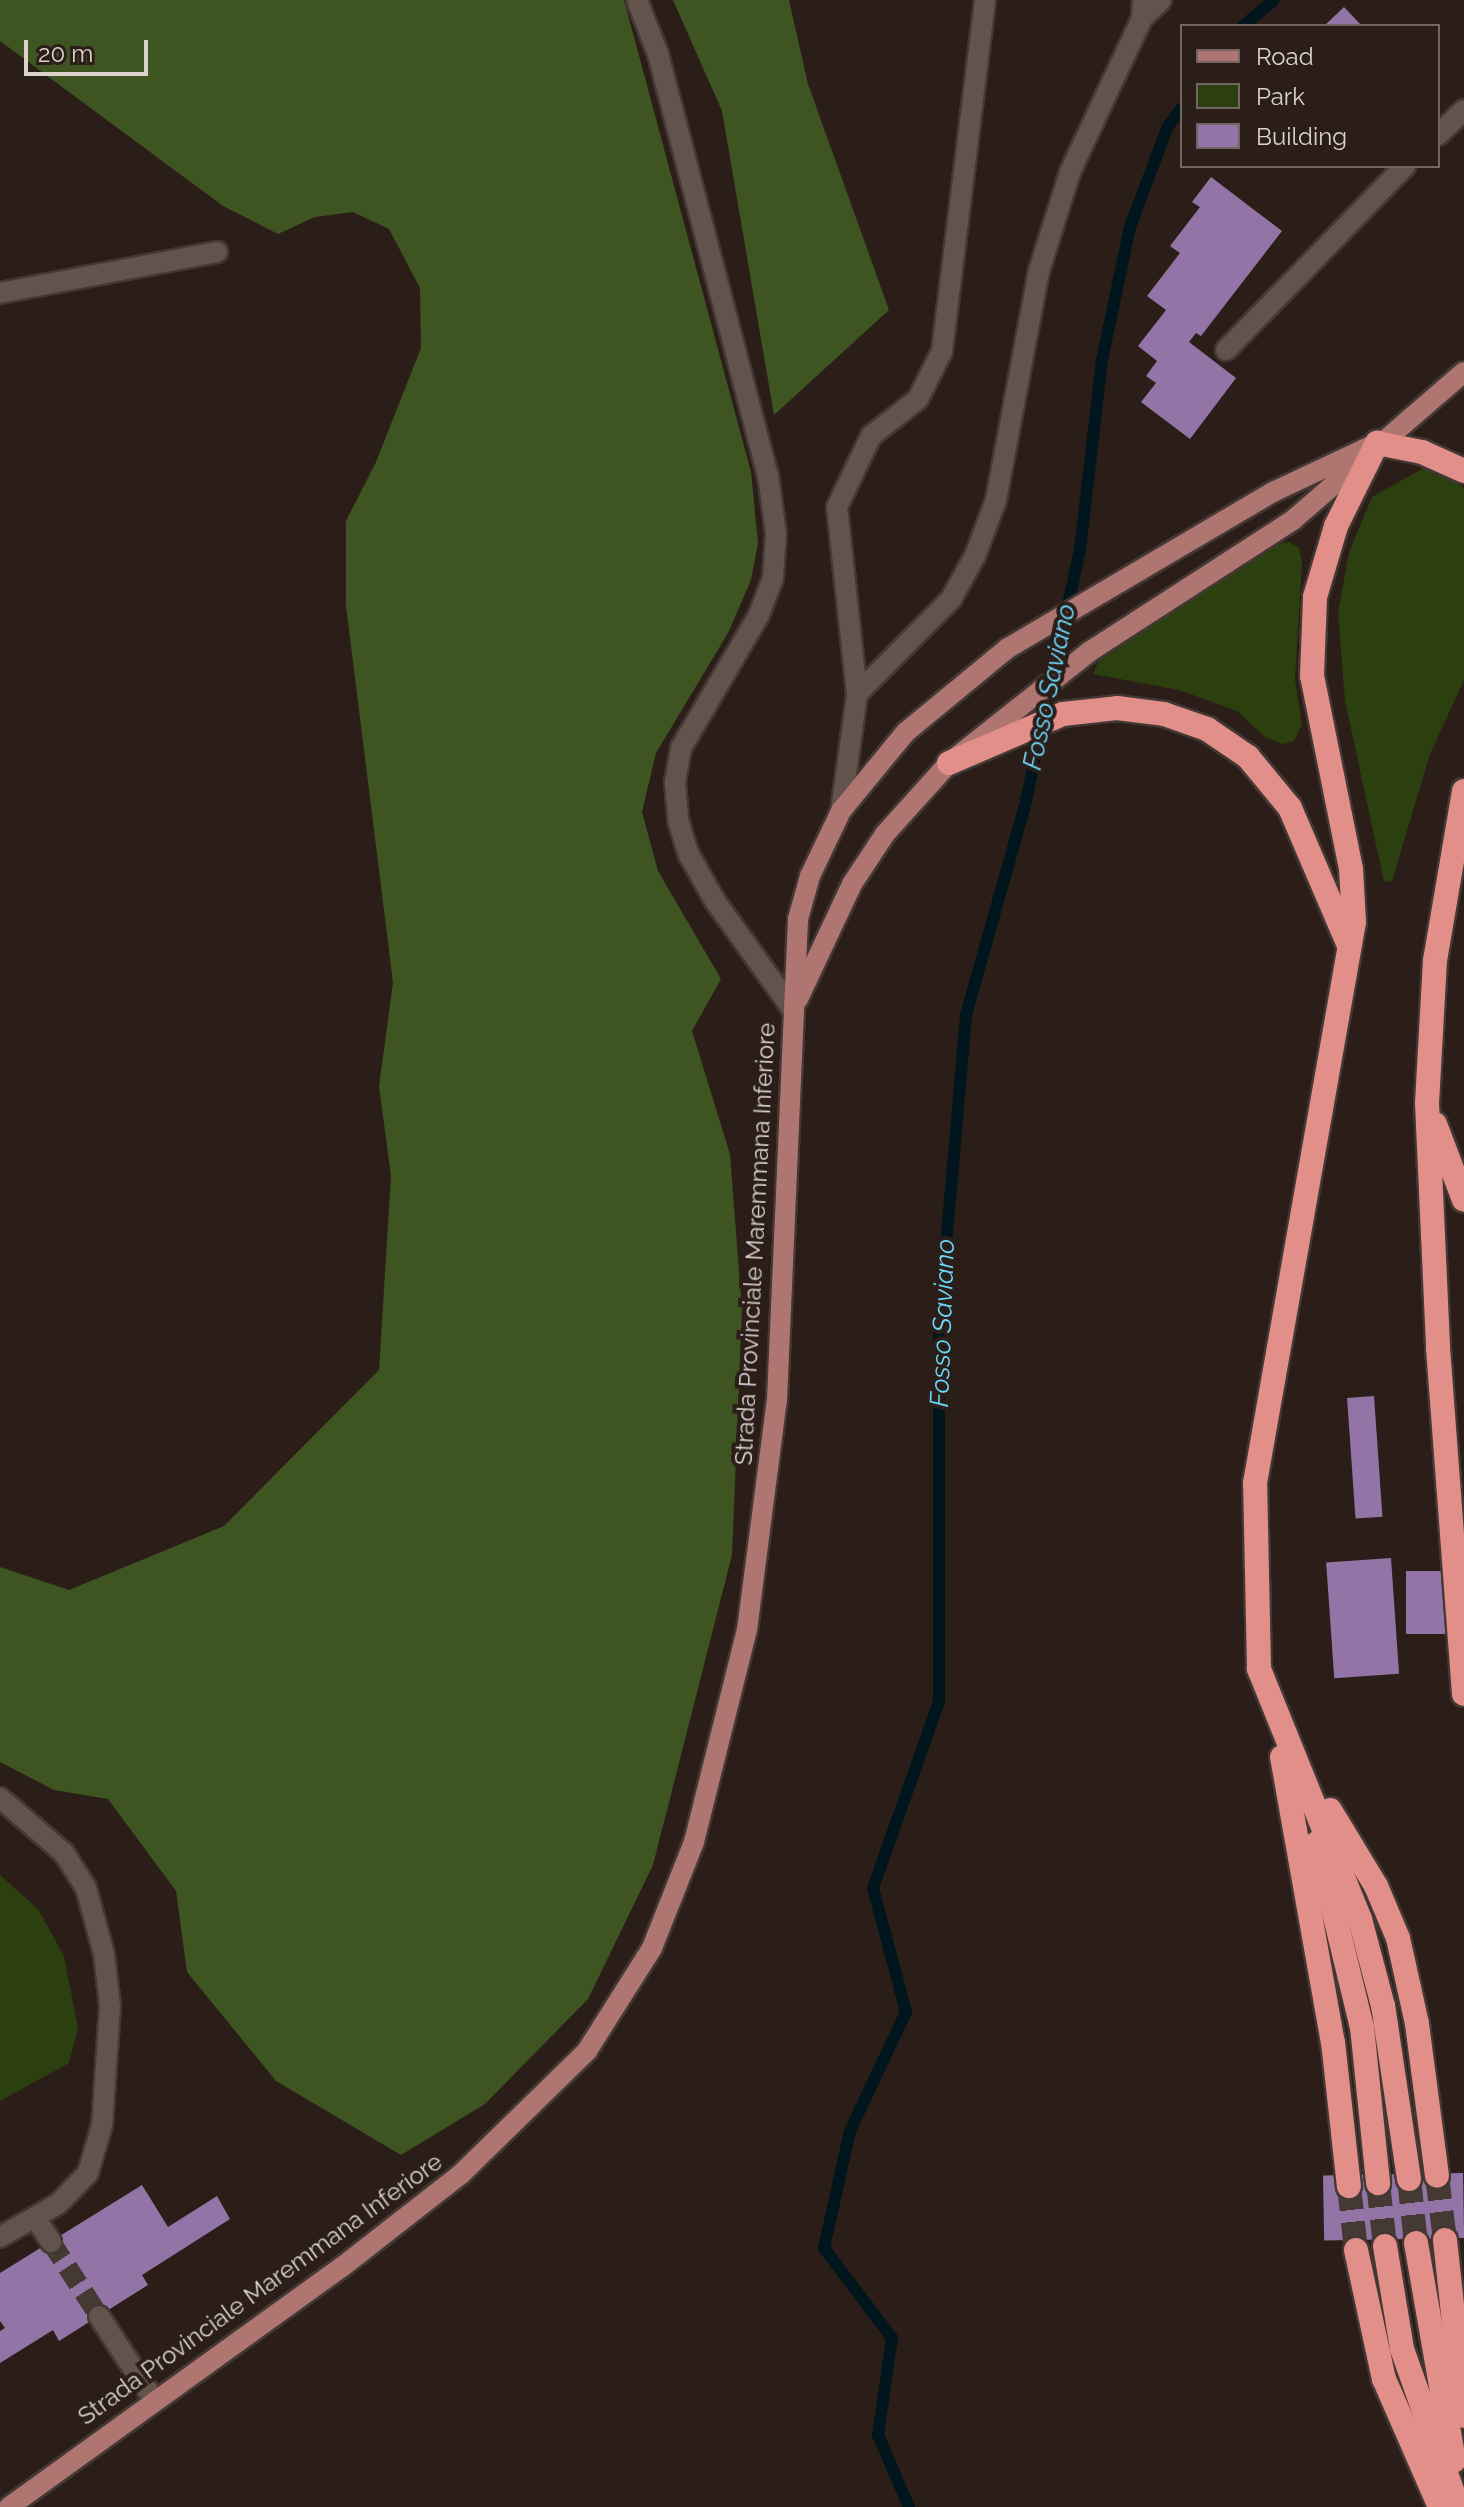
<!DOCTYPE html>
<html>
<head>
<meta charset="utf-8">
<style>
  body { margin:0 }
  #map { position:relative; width:1464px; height:2507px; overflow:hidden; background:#2b1e19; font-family:Raleway,sans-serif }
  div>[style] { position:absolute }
  .green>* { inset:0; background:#2c3f0e }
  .forest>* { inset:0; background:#3e5421 }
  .stream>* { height:12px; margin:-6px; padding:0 6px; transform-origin:6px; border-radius:6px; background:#01151c }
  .building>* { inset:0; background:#9275a6; transform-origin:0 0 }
  .minor-tunnel>* { height:20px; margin-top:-10px; transform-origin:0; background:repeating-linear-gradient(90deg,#453934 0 20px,transparent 0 30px) }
  .highway-tunnel>* { height:24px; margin-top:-12px; transform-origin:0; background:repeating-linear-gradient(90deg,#453934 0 24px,transparent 0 36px) }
  .roads { filter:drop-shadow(2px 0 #433834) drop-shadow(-2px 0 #433834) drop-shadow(0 2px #433834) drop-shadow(0 -2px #433834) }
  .minor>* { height:20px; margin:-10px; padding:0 10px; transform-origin:10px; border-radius:10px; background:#62534c }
  .major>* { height:20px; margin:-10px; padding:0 10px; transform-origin:10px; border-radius:10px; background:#af7671 }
  .highway>* { height:24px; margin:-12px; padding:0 12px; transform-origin:12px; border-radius:12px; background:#e28e89 }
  span { translate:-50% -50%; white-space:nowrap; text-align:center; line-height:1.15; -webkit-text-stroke:8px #2b1e19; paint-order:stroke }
  .street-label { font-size:24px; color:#dbd2ce }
  .water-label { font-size:26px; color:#6bd7fa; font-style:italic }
  .legend { position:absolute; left:1180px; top:24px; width:260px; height:144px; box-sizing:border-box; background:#2b1e19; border:2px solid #716661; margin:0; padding:10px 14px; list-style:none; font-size:24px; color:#dbd2ce }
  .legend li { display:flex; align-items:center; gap:16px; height:40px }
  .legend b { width:40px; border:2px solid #716661 }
  .scale { position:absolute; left:24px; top:40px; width:124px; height:36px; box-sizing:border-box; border:4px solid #dbd2ce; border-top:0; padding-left:10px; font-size:24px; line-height:28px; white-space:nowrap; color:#dbd2ce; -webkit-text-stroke:6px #2b1e19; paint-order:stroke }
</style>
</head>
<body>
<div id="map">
  <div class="green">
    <i style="clip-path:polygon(1429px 465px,1464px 488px,1464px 680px,1430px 754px,1392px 881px,1384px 882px,1345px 701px,1338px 613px,1349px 552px,1372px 497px)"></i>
    <i style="clip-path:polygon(1289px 542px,1299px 548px,1302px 561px,1295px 680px,1302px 724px,1294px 741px,1282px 744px,1264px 736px,1237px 711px,1179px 690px,1093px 674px,1101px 656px,1274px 545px)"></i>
    <i style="clip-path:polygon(0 1875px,38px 1909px,64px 1956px,78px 2028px,69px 2063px,0 2101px)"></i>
  </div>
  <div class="forest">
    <i style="clip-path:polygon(0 0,624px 0,751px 472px,758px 543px,751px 580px,728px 633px,656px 753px,642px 812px,658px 871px,721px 979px,692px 1031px,730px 1154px,742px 1310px,732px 1555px,653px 1865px,588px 1999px,485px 2104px,401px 2155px,276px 2081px,187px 1972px,176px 1891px,108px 1799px,54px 1790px,0 1762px,0 1567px,69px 1590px,224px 1526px,379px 1370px,391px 1176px,379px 1086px,393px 983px,346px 606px,346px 521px,376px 462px,421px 348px,420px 288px,389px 229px,353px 212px,315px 217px,278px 234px,223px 206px,0 41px)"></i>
    <i style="clip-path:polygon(673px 0,789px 0,808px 84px,889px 310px,774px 415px,722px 111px)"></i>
  </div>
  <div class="stream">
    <i style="left:1243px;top:26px;width:40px;rotate:-40deg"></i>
    <i style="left:909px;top:2507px;width:78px;rotate:-113.3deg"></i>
    <i style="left:878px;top:2435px;width:98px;rotate:-81.8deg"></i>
    <i style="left:892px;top:2338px;width:113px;rotate:-127.1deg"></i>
    <i style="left:824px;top:2248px;width:120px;rotate:-77.5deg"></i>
    <i style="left:850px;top:2131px;width:132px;rotate:-64.8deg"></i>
    <i style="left:906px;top:2012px;width:128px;rotate:-104.9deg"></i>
    <i style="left:873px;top:1888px;width:197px;rotate:-70.5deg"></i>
    <i style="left:939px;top:1702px;width:377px;rotate:-90deg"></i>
    <i style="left:939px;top:1325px;width:311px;rotate:-85deg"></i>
    <i style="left:966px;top:1015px;width:222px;rotate:-74.3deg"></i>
    <i style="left:1026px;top:801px;width:257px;rotate:-77.9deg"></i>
    <i style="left:1080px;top:550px;width:191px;rotate:-83.4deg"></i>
    <i style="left:1102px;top:360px;width:136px;rotate:-78.1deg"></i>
    <i style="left:1130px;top:227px;width:108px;rotate:-69.4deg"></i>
    <i style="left:1168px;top:126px;width:23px;rotate:-52deg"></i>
  </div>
  <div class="building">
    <i style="clip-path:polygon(1344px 7px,1362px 26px,1324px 26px)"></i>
    <i style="clip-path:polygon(1211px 177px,1282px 231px,1201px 336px,1196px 333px,1189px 342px,1236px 378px,1190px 439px,1141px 402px,1156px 383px,1146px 376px,1157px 361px,1138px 346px,1166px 310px,1147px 296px,1180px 253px,1170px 246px,1200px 207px,1192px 202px)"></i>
    <i style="left:1374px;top:1396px;width:121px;height:27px;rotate:86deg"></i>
    <i style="left:1391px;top:1558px;width:116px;height:65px;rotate:86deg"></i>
    <i style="left:1464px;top:1571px;width:63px;height:58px;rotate:90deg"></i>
    <i style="left:1463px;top:2173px;width:65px;height:140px;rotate:89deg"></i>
    <i style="clip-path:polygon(142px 2185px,168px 2227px,217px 2196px,230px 2219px,142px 2275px,148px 2285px,59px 2341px,53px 2330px,0 2363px,0 2331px,5px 2328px,0 2321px,0 2273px)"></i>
  </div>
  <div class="minor-tunnel">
    <i style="left:51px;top:2242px;width:88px;rotate:57deg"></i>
  </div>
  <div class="highway-tunnel">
    <i style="left:1437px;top:2176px;width:64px;rotate:82.9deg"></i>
    <i style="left:1409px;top:2179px;width:64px;rotate:83.8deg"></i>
    <i style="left:1378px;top:2183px;width:63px;rotate:83.7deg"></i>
    <i style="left:1349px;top:2186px;width:64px;rotate:83.8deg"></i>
  </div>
  <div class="roads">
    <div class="minor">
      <i style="left:637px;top:0;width:58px;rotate:68.7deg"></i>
      <i style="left:658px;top:54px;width:435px;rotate:75.4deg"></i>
      <i style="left:768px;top:475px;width:60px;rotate:82.3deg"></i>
      <i style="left:776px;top:534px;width:44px;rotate:93.9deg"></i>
      <i style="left:773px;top:578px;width:40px;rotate:111deg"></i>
      <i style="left:759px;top:615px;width:154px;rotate:120.4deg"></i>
      <i style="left:681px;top:748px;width:36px;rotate:100deg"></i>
      <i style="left:675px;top:783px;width:37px;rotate:85deg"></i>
      <i style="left:678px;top:820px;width:37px;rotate:73deg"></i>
      <i style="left:689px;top:855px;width:53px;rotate:60.5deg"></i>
      <i style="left:715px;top:901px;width:134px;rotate:54.4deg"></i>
      <i style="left:1142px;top:18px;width:26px;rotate:-43deg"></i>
      <i style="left:1438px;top:135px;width:36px;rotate:-44deg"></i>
      <i style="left:0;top:293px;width:221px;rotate:-10.7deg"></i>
      <i style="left:1226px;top:350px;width:257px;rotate:-45.8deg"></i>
      <i style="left:857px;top:694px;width:134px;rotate:-45.3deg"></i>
      <i style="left:951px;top:599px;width:49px;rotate:-60.8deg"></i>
      <i style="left:975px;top:556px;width:60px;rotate:-69.4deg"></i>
      <i style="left:996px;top:500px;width:233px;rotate:-79.4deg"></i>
      <i style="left:1039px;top:271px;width:104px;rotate:-72.6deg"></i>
      <i style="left:1070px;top:172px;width:170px;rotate:-64.9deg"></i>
      <i style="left:1142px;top:18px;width:18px;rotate:-87deg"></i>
      <i style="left:841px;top:811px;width:118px;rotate:-82.2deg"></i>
      <i style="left:857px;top:694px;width:188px;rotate:-96.1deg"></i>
      <i style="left:837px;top:507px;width:79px;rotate:-64.4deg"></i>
      <i style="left:871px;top:436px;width:60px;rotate:-38.2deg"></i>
      <i style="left:918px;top:399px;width:54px;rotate:-63.4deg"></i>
      <i style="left:942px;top:351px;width:354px;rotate:-83deg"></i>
      <i style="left:0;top:1798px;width:84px;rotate:40.7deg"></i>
      <i style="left:64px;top:1853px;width:41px;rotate:57.8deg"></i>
      <i style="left:86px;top:1888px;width:68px;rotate:74.7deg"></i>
      <i style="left:104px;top:1954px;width:52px;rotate:83.4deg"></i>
      <i style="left:110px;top:2006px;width:119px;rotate:93.8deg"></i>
      <i style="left:102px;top:2125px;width:50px;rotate:106.3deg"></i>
      <i style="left:88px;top:2173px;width:43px;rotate:134.1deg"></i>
      <i style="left:58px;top:2204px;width:67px;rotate:150.4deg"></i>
      <i style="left:35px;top:2218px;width:29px;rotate:56deg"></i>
      <i style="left:99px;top:2316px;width:100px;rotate:56.8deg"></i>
    </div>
    <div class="major">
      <i style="left:798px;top:999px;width:127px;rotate:-64.8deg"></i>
      <i style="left:852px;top:884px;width:60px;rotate:-56.6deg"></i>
      <i style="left:885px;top:834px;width:96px;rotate:-48deg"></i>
      <i style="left:949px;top:763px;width:179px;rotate:-38.4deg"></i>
      <i style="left:1089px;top:652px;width:243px;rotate:-32.9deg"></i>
      <i style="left:1293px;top:520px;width:226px;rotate:-40.9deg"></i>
      <i style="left:9px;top:2507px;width:410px;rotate:-35.8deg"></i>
      <i style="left:342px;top:2267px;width:151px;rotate:-38deg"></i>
      <i style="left:461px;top:2174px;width:176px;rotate:-44.3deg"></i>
      <i style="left:587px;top:2051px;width:122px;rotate:-57.7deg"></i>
      <i style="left:652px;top:1948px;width:114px;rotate:-68.4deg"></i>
      <i style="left:694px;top:1842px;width:219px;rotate:-76deg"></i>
      <i style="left:747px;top:1630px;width:232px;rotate:-82.6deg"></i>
      <i style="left:777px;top:1400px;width:481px;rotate:-87.5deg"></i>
      <i style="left:798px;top:919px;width:45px;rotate:-74.4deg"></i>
      <i style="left:810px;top:876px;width:72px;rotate:-64.5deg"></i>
      <i style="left:841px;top:811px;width:102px;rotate:-50.6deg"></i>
      <i style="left:906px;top:732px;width:132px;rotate:-39.5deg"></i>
      <i style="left:1008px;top:648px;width:308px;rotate:-30.5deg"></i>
      <i style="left:1273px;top:492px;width:115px;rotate:-25.2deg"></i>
    </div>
    <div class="highway">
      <i style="left:949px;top:763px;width:124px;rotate:-23.3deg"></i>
      <i style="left:1063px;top:714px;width:54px;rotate:-6.3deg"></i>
      <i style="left:1117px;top:708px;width:47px;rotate:7.3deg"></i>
      <i style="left:1164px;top:714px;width:46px;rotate:19.2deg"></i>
      <i style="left:1207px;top:729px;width:50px;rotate:34.3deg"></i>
      <i style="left:1248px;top:757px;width:66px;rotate:50.5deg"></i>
      <i style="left:1290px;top:808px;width:147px;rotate:66.8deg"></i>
      <i style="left:1464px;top:791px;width:171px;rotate:99.7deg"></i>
      <i style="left:1435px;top:960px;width:143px;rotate:93.2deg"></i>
      <i style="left:1427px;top:1103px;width:245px;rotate:87.4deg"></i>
      <i style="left:1438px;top:1348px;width:347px;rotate:85.7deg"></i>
      <i style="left:1435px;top:1124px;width:81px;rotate:69.1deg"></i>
      <i style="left:1282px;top:1757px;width:290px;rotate:79.9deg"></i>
      <i style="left:1333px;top:2042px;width:145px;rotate:83.7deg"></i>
      <i style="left:1330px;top:1810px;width:89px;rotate:58.8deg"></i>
      <i style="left:1376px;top:1886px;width:56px;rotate:67.1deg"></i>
      <i style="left:1398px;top:1938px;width:88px;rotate:77.5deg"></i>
      <i style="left:1417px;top:2024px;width:153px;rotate:82.5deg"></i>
      <i style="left:1317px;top:1843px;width:189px;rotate:76.3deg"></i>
      <i style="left:1362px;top:2027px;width:157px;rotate:84.1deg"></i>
      <i style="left:1409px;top:2179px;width:175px;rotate:-98.5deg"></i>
      <i style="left:1383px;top:2006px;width:90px;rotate:-104.8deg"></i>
      <i style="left:1360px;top:1919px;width:270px;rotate:-112deg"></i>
      <i style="left:1259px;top:1669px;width:186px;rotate:-91.2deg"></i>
      <i style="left:1255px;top:1483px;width:570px;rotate:-79.99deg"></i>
      <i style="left:1354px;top:922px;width:53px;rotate:-93.2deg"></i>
      <i style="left:1351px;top:869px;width:197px;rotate:-101.4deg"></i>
      <i style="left:1312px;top:676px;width:79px;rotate:-87.8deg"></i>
      <i style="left:1315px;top:597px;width:74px;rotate:-73.5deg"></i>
      <i style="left:1336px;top:526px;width:93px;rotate:-63.7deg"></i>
      <i style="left:1377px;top:443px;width:46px;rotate:11.3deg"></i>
      <i style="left:1422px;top:452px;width:46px;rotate:24.3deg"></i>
      <i style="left:1445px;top:2240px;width:177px;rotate:83.8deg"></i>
      <i style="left:1416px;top:2243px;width:221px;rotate:80.1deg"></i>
      <i style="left:1385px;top:2246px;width:104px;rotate:80.6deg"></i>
      <i style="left:1402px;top:2349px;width:168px;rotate:70.5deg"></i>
      <i style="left:1356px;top:2250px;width:132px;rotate:77.8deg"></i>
      <i style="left:1384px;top:2379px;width:140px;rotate:66.4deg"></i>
    </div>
  </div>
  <div class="street-label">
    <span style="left:755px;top:1244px;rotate:-87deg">Strada Provinciale Maremmana Inferiore</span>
    <span style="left:260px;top:2289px;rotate:-36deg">Strada Provinciale Maremmana Inferiore</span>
  </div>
  <div class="water-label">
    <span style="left:1050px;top:687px;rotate:-78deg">Fosso Saviano</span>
    <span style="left:943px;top:1323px;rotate:-88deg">Fosso Saviano</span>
  </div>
  <ul class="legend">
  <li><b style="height:10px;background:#af7671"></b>Road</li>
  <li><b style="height:22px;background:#2c3f0e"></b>Park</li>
  <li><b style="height:22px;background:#9275a6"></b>Building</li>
  </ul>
  <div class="scale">20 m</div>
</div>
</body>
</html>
